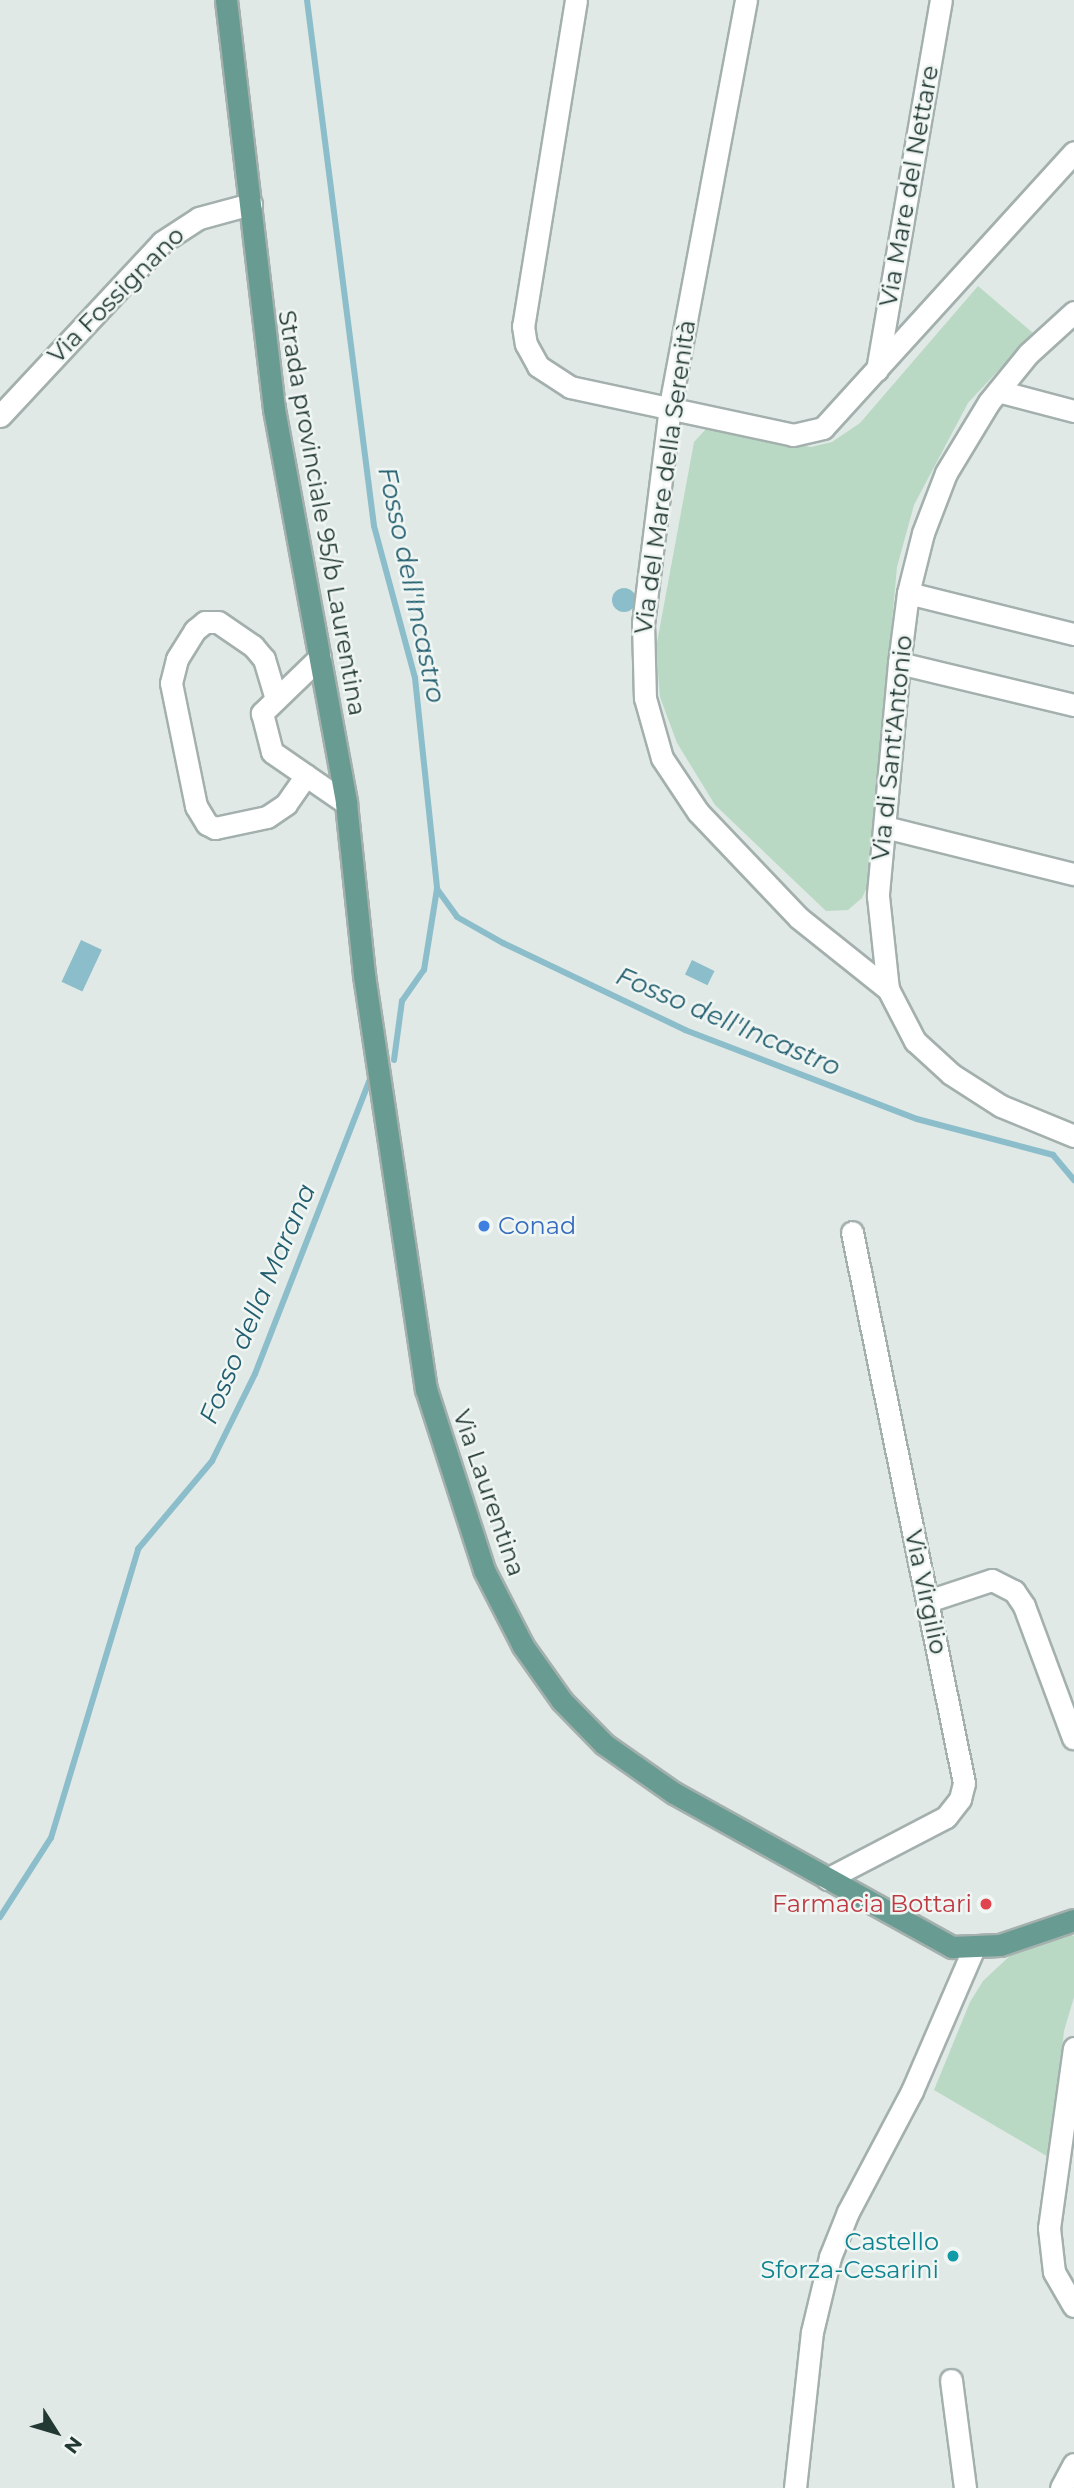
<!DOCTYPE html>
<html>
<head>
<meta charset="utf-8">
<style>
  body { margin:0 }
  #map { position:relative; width:1074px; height:2488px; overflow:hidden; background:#e0e9e6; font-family:Montserrat,sans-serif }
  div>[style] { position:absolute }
  .green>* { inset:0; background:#bad9c4 }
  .water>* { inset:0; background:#8cbdca; transform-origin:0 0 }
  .round { border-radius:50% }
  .stream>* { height:6px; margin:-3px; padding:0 3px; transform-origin:3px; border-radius:3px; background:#8cbdca }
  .roads { filter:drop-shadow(2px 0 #a3b0ad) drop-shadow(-2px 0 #a3b0ad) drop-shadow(0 2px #a3b0ad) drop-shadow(0 -2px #a3b0ad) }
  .minor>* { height:21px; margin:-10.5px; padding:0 10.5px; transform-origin:10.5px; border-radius:10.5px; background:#fff }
  .major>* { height:21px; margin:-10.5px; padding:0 10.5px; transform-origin:10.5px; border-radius:10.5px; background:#689b91 }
  .dots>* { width:19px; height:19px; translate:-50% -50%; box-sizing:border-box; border:4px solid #f0f6f3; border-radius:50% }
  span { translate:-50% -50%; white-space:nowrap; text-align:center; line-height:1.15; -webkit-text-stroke:5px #f0f6f3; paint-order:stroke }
  .street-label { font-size:24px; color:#223833 }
  .shop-label { font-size:24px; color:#366cbe }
  .left { translate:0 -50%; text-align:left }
  .health-label { font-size:24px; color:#be3a42 }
  .right { translate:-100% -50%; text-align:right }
  .culture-label { font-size:24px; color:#0d838f }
  .water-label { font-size:26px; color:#225e6f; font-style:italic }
  .north { position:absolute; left:21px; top:2397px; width:70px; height:70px; -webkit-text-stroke:5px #f0f6f3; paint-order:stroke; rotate:127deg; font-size:19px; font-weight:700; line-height:28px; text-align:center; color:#223833 }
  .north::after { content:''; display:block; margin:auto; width:24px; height:32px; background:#223833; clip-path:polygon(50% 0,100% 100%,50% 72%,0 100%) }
</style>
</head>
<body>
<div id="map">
  <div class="green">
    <i style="clip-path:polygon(978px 286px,1033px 333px,968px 403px,914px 505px,897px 567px,868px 885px,862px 898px,848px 910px,826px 911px,715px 805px,677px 743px,660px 697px,656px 648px,694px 442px,706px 429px,716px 427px,811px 447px,832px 442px,860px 423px)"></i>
    <i style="clip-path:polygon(1069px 1934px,1074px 1936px,1074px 1997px,1064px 2031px,1050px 2158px,934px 2090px,970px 2002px,983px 1981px,1014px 1952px)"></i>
  </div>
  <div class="water">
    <i class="round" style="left:612px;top:588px;width:24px;height:24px"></i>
    <i style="left:81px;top:940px;width:23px;height:46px;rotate:25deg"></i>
    <i style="left:692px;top:960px;width:25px;height:16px;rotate:26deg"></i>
  </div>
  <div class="stream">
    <i style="left:307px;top:0;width:530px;rotate:82.74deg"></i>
    <i style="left:374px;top:526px;width:157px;rotate:74.9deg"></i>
    <i style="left:415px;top:678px;width:212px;rotate:84deg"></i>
    <i style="left:437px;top:889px;width:34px;rotate:54deg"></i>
    <i style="left:457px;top:917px;width:53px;rotate:29.5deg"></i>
    <i style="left:503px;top:943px;width:202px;rotate:25.5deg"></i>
    <i style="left:685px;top:1030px;width:248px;rotate:21deg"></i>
    <i style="left:917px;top:1119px;width:141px;rotate:14.8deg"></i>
    <i style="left:1053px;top:1155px;width:33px;rotate:50deg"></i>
    <i style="left:394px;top:1060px;width:60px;rotate:-82.3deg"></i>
    <i style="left:402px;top:1001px;width:38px;rotate:-55deg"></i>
    <i style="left:424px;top:970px;width:82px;rotate:-80.9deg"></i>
    <i style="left:0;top:1917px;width:94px;rotate:-57.2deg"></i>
    <i style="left:51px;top:1838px;width:302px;rotate:-73.2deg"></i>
    <i style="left:138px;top:1549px;width:115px;rotate:-49.9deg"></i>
    <i style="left:212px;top:1461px;width:97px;rotate:-63.7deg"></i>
    <i style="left:255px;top:1374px;width:319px;rotate:-68.7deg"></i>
  </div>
  <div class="roads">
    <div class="minor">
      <i style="left:576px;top:0;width:330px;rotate:99.2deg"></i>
      <i style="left:523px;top:326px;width:18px;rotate:81deg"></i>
      <i style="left:526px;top:344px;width:25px;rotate:61deg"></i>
      <i style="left:538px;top:366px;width:38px;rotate:33deg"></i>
      <i style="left:570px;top:387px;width:228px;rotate:12.1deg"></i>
      <i style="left:793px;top:435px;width:31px;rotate:-13deg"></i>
      <i style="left:823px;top:428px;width:373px;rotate:-47.7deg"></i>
      <i style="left:746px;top:0;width:414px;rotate:100.6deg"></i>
      <i style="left:670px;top:407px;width:218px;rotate:97.1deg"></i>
      <i style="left:643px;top:623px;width:75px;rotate:88.5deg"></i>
      <i style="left:645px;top:698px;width:62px;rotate:74.2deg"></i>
      <i style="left:662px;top:758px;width:65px;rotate:56.3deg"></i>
      <i style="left:698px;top:812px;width:146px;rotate:46.4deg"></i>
      <i style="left:799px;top:918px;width:114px;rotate:38.6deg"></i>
      <i style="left:1074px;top:312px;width:62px;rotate:137.6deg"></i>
      <i style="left:1028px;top:354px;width:62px;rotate:129.1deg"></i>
      <i style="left:989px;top:402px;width:83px;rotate:121.2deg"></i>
      <i style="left:946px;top:473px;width:64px;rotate:111deg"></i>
      <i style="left:923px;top:533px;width:62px;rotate:104deg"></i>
      <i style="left:908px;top:593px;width:71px;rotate:97.3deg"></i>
      <i style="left:899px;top:663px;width:234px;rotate:95.2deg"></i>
      <i style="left:878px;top:896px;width:94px;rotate:83.9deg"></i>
      <i style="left:888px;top:989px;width:59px;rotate:62.6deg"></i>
      <i style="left:915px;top:1041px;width:49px;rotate:42.5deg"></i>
      <i style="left:951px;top:1074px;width:59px;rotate:32.6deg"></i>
      <i style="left:1001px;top:1106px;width:79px;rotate:22.3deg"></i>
      <i style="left:877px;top:370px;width:375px;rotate:-80.2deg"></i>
      <i style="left:998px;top:391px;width:79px;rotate:14.7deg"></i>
      <i style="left:0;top:416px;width:238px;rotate:-47deg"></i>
      <i style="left:162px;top:242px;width:44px;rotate:-33deg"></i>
      <i style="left:199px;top:218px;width:54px;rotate:-15.1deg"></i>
      <i style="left:908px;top:593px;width:171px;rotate:13.9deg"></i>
      <i style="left:320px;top:657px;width:81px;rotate:136deg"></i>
      <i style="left:262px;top:713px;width:40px;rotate:75.6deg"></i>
      <i style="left:272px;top:752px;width:90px;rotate:34.6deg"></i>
      <i style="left:899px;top:663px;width:180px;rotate:13.5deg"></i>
      <i style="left:276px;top:699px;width:42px;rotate:-106.7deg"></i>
      <i style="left:264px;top:659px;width:17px;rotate:-130deg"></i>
      <i style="left:253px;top:646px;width:42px;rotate:-145.6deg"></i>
      <i style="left:218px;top:622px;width:13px;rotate:180deg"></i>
      <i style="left:205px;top:622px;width:13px;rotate:141deg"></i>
      <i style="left:195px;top:630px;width:34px;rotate:122deg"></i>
      <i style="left:177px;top:659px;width:25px;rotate:104deg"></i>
      <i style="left:171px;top:683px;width:126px;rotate:78.5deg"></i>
      <i style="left:196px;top:806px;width:21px;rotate:59deg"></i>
      <i style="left:207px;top:824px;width:9px;rotate:27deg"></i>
      <i style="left:215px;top:828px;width:53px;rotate:-11.9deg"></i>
      <i style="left:267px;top:817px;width:23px;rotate:-34deg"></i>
      <i style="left:286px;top:804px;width:35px;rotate:-55deg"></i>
      <i style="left:885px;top:827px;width:195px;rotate:14deg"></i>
      <i style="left:928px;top:1601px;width:67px;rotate:-18.2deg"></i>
      <i style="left:992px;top:1580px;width:25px;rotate:27deg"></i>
      <i style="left:1014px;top:1591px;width:18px;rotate:56deg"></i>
      <i style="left:1024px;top:1606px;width:141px;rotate:69.6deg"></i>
      <i style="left:827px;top:1879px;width:134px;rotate:-27.5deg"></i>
      <i style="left:946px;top:1817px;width:23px;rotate:-52deg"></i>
      <i style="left:960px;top:1799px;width:16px;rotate:-76deg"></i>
      <i style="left:964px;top:1783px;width:562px;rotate:-101.49deg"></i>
      <i style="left:1074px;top:2048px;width:182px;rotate:97.9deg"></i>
      <i style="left:1049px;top:2228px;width:44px;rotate:83.5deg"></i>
      <i style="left:1054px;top:2272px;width:39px;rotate:60deg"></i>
      <i style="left:951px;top:2380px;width:109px;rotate:82.6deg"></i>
      <i style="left:795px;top:2488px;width:157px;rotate:-83.8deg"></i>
      <i style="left:812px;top:2332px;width:77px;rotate:-76.5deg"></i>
      <i style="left:830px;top:2257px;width:48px;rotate:-68.2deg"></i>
      <i style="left:848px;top:2212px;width:137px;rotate:-62.1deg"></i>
      <i style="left:912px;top:2091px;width:156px;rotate:-66.6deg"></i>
      <i style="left:1061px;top:2488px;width:27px;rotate:-62deg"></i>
    </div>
    <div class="major">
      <i style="left:226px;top:0;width:412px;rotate:83.3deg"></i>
      <i style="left:274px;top:409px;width:401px;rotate:79.6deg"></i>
      <i style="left:346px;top:803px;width:173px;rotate:84deg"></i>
      <i style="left:364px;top:975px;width:419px;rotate:81.5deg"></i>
      <i style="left:426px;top:1389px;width:190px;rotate:72.2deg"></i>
      <i style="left:484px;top:1570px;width:85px;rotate:62.8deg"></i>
      <i style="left:523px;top:1646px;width:67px;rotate:54.7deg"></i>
      <i style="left:562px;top:1701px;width:60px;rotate:45.7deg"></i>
      <i style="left:604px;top:1744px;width:85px;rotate:35deg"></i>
      <i style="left:674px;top:1793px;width:318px;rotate:29deg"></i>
      <i style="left:952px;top:1947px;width:48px;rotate:-2.4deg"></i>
      <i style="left:1000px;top:1945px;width:78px;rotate:-18.7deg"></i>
    </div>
  </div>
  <div class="dots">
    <i style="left:484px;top:1226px;background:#3f7fe0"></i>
    <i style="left:986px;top:1904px;background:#e0444e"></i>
    <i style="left:953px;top:2256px;background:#0f9aa8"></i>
  </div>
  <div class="street-label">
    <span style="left:909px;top:186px;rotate:-80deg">Via Mare del Nettare</span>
    <span style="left:116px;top:295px;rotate:-45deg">Via Fossignano</span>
    <span style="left:665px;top:477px;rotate:-82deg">Via del Mare della Serenità</span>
    <span style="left:322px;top:513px;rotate:80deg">Strada provinciale 95/b Laurentina</span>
    <span style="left:892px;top:748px;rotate:-84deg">Via di Sant'Antonio</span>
    <span style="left:489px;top:1493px;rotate:71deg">Via Laurentina</span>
    <span style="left:926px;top:1592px;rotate:78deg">Via Virgilio</span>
  </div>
  <div class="shop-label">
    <span class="left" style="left:498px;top:1226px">Conad</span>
  </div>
  <div class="health-label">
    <span class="right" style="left:972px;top:1904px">Farmacia Bottari</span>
  </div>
  <div class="culture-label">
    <span class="right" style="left:939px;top:2256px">Castello<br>Sforza-Cesarini</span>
  </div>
  <div class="water-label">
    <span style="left:411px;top:585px;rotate:78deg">Fosso dell'Incastro</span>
    <span style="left:728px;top:1022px;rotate:23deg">Fosso dell'Incastro</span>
    <span style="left:258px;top:1304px;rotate:-67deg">Fosso della Marana</span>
  </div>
  <div class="north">N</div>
</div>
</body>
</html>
